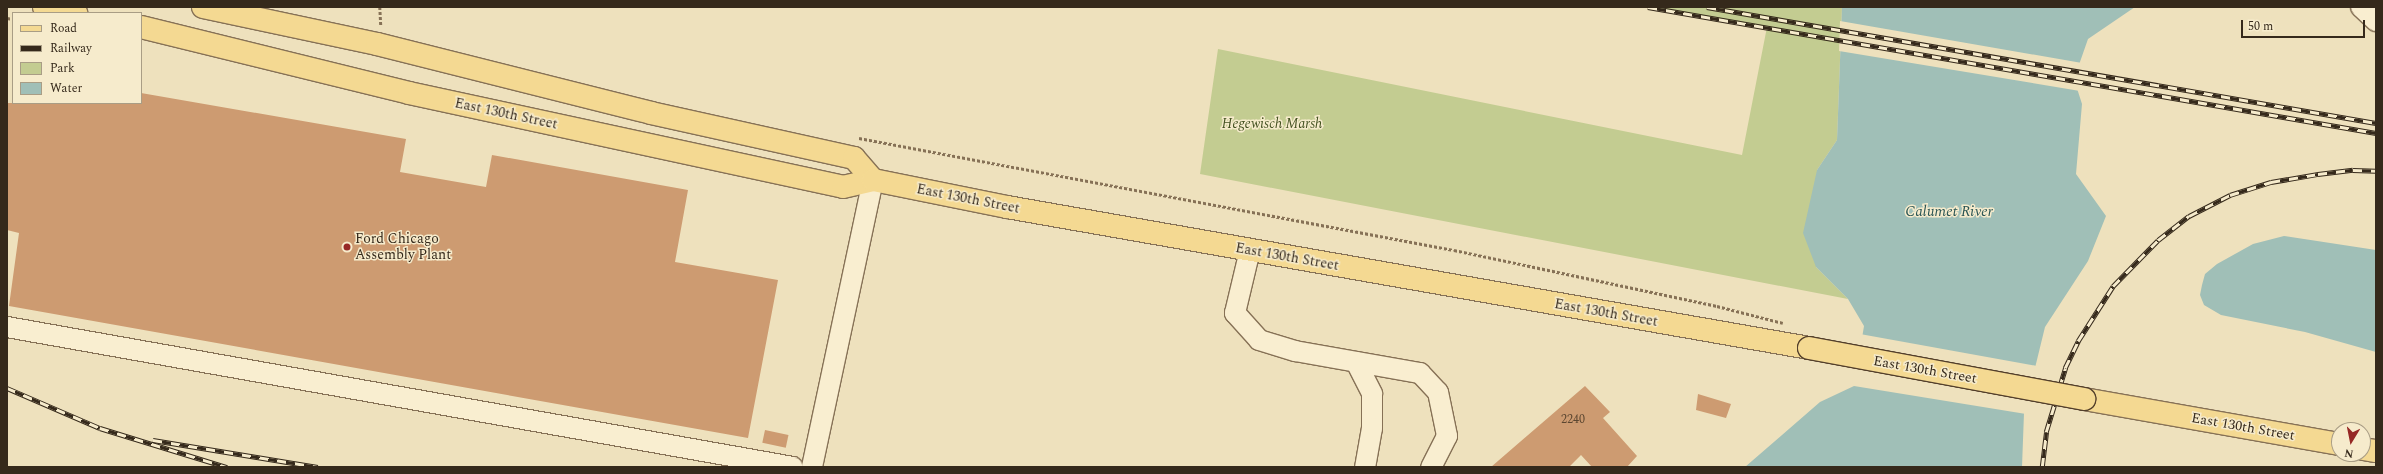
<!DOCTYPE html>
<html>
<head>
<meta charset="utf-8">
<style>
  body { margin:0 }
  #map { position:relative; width:2383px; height:474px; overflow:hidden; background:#eee1bd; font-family:Spectral,serif }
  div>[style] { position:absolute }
  .green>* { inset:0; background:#c3cc91 }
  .water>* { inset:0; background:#a0bfb7 }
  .pier>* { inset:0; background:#eee1bd }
  .building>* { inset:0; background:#cd9b71; transform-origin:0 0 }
  .path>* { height:2.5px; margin-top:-1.25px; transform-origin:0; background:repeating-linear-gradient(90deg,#867156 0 3px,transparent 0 5px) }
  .roads { filter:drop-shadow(1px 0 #867156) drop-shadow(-1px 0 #867156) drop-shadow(0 1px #867156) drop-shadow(0 -1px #867156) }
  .minor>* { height:20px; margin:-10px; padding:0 10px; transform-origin:10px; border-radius:10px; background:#f9eed0 }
  .major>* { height:22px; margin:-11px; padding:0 11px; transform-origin:11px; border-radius:11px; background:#f4d992 }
  .rail>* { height:4.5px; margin-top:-2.25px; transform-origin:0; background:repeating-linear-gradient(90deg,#f6ebcc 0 9px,#35291b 0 18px); box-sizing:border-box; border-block:1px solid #35291b }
  .bridges { filter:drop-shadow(1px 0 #533f2b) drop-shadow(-1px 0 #533f2b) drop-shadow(0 1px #533f2b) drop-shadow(0 -1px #533f2b) }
  .major-bridge>* { height:22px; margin:-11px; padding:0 11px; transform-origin:11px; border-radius:11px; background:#f4d992 }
  .dots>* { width:11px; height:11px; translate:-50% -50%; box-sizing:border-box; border:2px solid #f6ebcc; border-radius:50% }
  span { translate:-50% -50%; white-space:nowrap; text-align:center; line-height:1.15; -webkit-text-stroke:3px #f6ebcc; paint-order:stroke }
  .number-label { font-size:12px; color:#5b4630 }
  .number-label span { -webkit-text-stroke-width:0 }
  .street-label { font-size:14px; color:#35291b }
  .park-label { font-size:14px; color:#445221; font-style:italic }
  .poi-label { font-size:14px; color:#35291b }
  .left { translate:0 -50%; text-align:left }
  .water-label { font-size:15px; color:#2a5554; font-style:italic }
  .frame { position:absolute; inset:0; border:8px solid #35291b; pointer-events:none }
  .legend { position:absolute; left:12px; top:12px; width:130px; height:92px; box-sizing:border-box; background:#f6ebcc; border:1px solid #a99d85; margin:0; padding:5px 7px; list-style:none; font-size:12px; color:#35291b }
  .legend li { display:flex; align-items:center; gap:8px; height:20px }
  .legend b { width:20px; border:1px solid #a99d85 }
  .north { position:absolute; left:2331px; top:422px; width:40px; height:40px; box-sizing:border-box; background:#f6ebcc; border:1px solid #a99d85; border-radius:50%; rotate:190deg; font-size:11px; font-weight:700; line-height:16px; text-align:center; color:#35291b }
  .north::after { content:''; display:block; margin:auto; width:14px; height:18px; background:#962825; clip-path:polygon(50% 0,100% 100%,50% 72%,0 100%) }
  .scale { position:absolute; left:2241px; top:20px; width:124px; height:18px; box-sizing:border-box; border:2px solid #35291b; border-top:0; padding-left:5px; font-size:12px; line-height:14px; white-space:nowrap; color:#35291b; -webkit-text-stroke:3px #f6ebcc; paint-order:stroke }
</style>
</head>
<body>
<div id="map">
  <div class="green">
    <i style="clip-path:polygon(1643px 7px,1842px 7px,1837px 140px,1817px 170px,1816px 267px,1848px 299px,1200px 174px,1218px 49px,1742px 155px,1767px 27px)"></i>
  </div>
  <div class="water">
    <i style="clip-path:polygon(1842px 7px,2135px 7px,2088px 39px,2074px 79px,2082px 104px,2076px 174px,2106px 216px,2088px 261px,2045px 327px,2024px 413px,2022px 467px,1745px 467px,1820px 402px,1854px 386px,1864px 326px,1848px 299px,1816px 267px,1803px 233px,1817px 170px,1837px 140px)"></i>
    <i style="clip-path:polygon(2284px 236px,2376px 250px,2376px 352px,2305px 332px,2221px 315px,2204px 305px,2200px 295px,2202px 285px,2205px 274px,2217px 264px,2253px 244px)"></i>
  </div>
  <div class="pier">
    <i style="clip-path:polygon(1840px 21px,2082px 63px,2076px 79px,2080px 91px,1839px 51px)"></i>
    <i style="clip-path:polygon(1860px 334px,2037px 366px,2026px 414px,1854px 386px,1852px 385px)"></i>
  </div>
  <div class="building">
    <i style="clip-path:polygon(141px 93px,406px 139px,400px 172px,486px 187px,492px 155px,688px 190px,675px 262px,778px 280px,748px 438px,9px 306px,19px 233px,7px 230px,7px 103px,141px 103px)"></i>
    <i style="clip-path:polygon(1585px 386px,1610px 412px,1603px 418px,1637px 456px,1627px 467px,1592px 467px,1581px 455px,1569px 467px,1491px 467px)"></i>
    <i style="clip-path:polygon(1698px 394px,1731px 404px,1726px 418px,1696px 410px)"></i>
    <i style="left:765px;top:430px;width:24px;height:13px;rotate:12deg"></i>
  </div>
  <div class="path">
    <i style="left:380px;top:7px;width:19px;rotate:87deg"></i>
    <i style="left:7px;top:18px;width:6px;rotate:9deg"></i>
    <i style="left:859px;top:138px;width:605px;rotate:10.66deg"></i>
    <i style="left:1454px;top:250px;width:269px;rotate:12deg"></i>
    <i style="left:1717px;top:306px;width:68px;rotate:14.4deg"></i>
  </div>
  <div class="roads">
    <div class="minor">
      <i style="left:2361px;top:7px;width:21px;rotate:43deg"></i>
      <i style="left:1250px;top:250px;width:65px;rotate:103.4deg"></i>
      <i style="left:1235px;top:313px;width:36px;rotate:48deg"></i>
      <i style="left:1259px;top:340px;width:38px;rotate:17deg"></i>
      <i style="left:1295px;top:351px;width:127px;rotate:10deg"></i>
      <i style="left:1420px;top:373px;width:26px;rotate:47deg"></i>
      <i style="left:1438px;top:392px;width:45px;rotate:78.4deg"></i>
      <i style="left:1447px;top:436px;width:35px;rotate:117deg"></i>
      <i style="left:7px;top:327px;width:798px;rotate:10.1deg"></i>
      <i style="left:1356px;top:362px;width:36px;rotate:63deg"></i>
      <i style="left:1372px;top:394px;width:34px;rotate:90deg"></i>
      <i style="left:1372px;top:428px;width:40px;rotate:100deg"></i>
      <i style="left:812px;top:467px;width:293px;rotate:-78deg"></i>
    </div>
    <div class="major">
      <i style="left:44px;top:7px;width:33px;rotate:11deg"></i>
      <i style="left:203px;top:7px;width:178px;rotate:12deg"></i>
      <i style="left:377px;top:44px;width:283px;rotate:14.1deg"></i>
      <i style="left:651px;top:113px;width:208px;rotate:12.5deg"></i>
      <i style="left:854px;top:158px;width:29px;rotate:49deg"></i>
      <i style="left:141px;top:27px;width:276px;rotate:13.8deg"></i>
      <i style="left:409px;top:93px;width:444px;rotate:12.2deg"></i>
      <i style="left:843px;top:187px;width:31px;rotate:-13deg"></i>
      <i style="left:873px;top:180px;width:137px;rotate:11.4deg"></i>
      <i style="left:1007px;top:207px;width:814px;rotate:9.97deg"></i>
      <i style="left:2084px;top:399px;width:259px;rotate:10deg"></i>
      <i style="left:2363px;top:449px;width:13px;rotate:9deg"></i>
    </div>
  </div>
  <div class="rail">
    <i style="left:1648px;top:7px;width:739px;rotate:9.82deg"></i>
    <i style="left:1707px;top:7px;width:679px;rotate:9.84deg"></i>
    <i style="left:7px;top:388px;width:101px;rotate:23.3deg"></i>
    <i style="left:100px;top:428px;width:133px;rotate:17.1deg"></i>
    <i style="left:153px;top:440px;width:167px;rotate:9.3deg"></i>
    <i style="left:2042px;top:467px;width:35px;rotate:-83deg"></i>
    <i style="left:2046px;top:432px;width:28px;rotate:-73deg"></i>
    <i style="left:2054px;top:405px;width:39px;rotate:-73deg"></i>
    <i style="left:2065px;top:368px;width:30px;rotate:-64deg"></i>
    <i style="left:2078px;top:341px;width:65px;rotate:-57.5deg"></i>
    <i style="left:2113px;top:286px;width:64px;rotate:-45.6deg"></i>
    <i style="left:2158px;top:240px;width:39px;rotate:-38deg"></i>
    <i style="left:2189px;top:216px;width:46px;rotate:-27.1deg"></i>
    <i style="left:2230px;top:195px;width:43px;rotate:-17.6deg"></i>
    <i style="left:2271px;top:182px;width:48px;rotate:-9.7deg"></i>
    <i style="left:2318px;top:174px;width:35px;rotate:-7deg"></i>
    <i style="left:2353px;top:170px;width:23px;rotate:2deg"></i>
  </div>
  <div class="bridges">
    <div class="major-bridge">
      <i style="left:1809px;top:348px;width:280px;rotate:10.5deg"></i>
    </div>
  </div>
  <div class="dots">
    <i style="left:347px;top:247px;background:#962825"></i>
  </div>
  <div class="number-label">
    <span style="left:1573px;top:420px">2240</span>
  </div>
  <div class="street-label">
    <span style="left:506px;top:114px;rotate:12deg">East 130th Street</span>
    <span style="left:968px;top:199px;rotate:11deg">East 130th Street</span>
    <span style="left:1287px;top:257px;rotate:10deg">East 130th Street</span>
    <span style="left:1606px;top:313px;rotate:10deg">East 130th Street</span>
    <span style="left:1925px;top:370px;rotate:10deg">East 130th Street</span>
    <span style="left:2243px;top:427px;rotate:10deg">East 130th Street</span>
  </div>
  <div class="park-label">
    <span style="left:1272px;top:124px">Hegewisch Marsh</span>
  </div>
  <div class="poi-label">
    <span class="left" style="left:355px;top:247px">Ford Chicago<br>Assembly Plant</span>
  </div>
  <div class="water-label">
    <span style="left:1949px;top:212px">Calumet River</span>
  </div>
  <div class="frame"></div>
  <ul class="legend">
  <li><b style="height:5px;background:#f4d992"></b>Road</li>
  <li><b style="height:5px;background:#35291b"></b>Railway</li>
  <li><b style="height:11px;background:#c3cc91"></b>Park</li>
  <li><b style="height:11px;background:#a0bfb7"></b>Water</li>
  </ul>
  <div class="north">N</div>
  <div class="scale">50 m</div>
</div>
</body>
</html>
